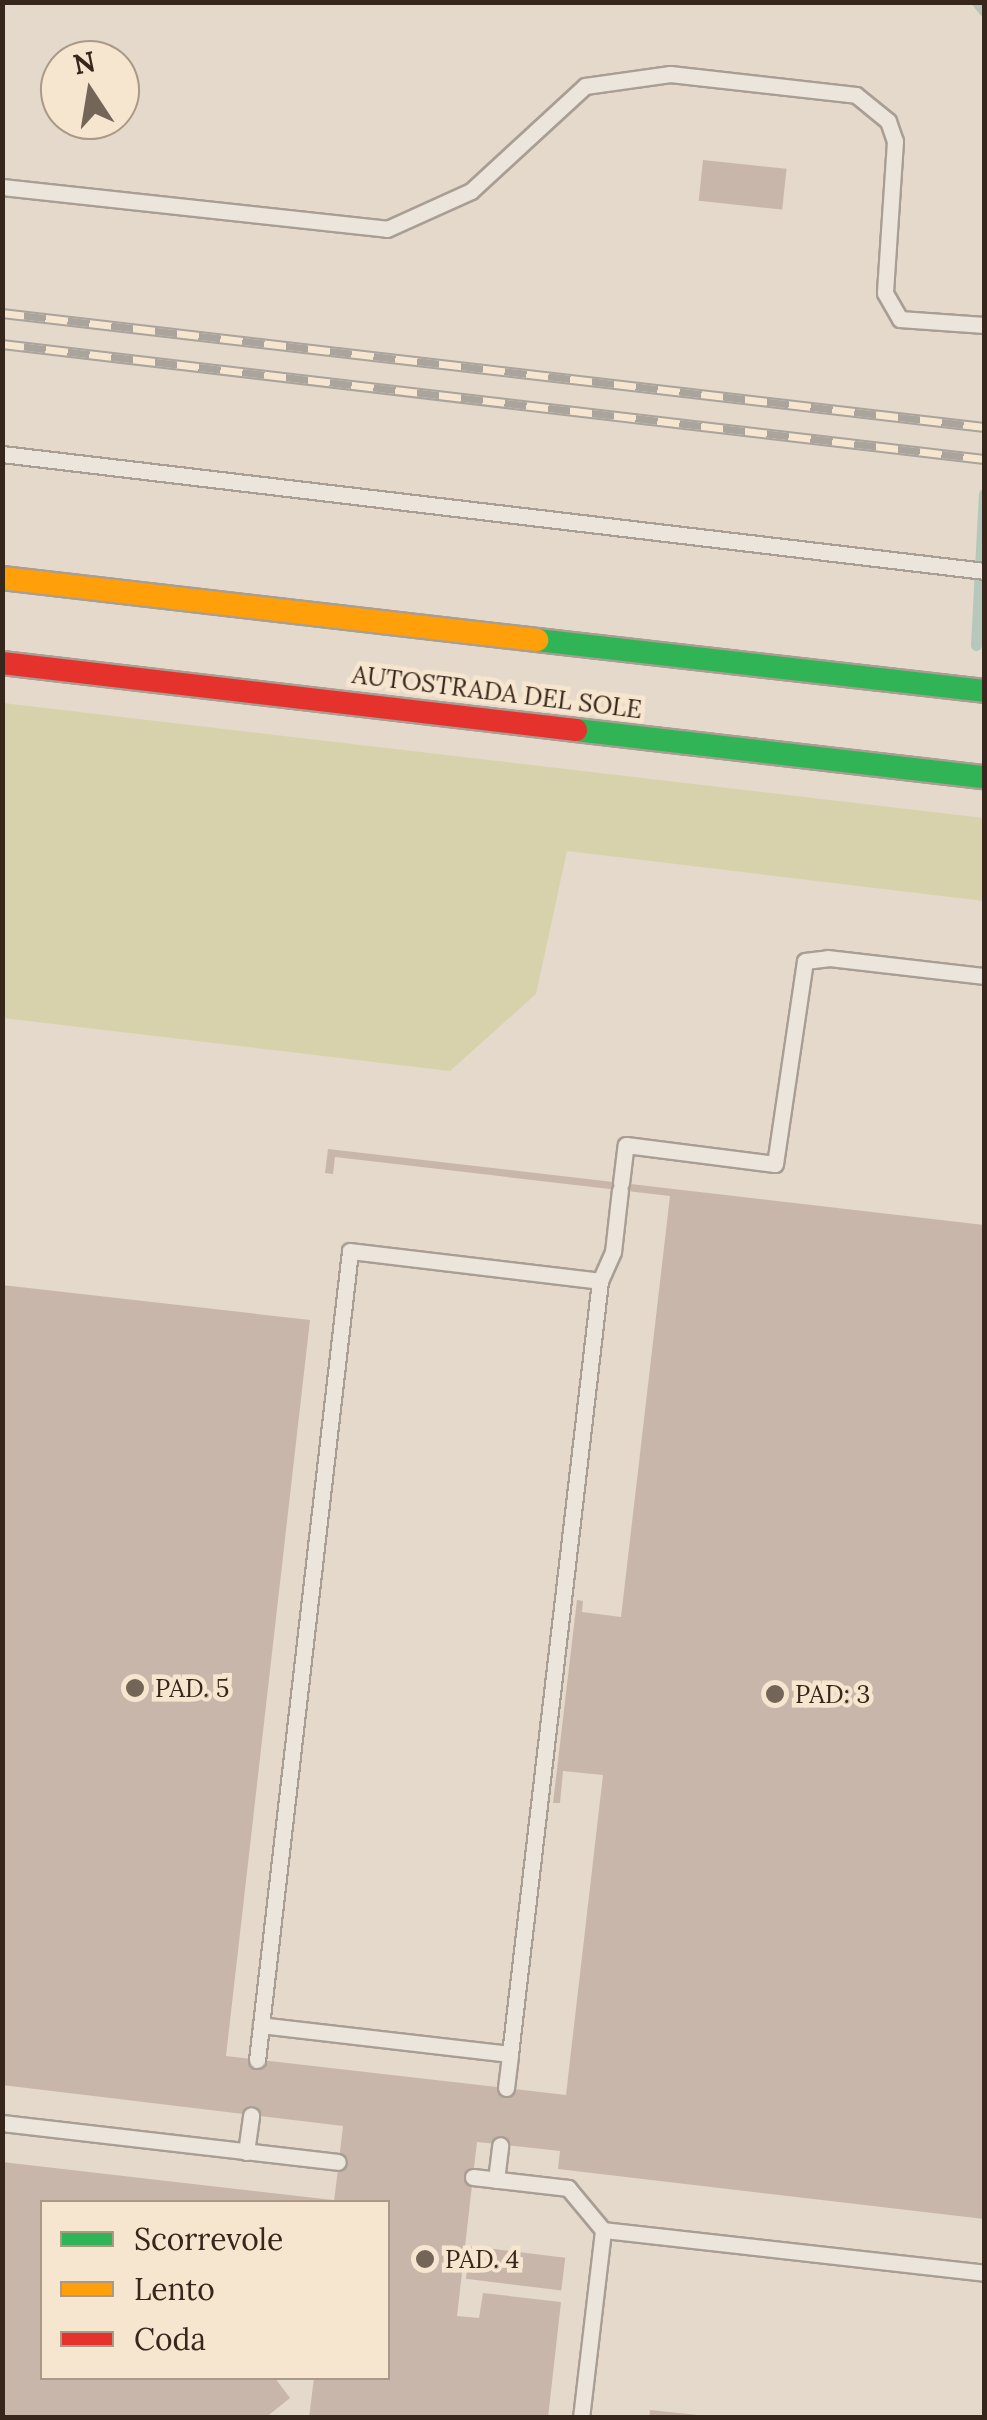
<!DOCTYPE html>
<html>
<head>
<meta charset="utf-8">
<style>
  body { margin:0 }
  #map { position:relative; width:987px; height:2420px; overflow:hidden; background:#e4d9ca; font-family:Lora,serif }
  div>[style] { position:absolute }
  .green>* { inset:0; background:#d8d2ac }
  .stream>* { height:11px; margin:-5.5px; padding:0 5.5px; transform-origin:5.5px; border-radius:5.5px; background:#b6c8bb }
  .building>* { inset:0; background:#c8b6ab; transform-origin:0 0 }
  .roads { filter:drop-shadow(2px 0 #a99e94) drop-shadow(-2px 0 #a99e94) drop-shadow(0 2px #a99e94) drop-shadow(0 -2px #a99e94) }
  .lane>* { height:15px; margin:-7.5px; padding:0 7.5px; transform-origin:7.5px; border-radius:7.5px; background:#ece5dc }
  .fast>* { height:22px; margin:-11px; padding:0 11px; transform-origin:11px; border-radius:11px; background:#30b455 }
  .slow>* { height:22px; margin:-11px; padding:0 11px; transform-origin:11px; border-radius:11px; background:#ff9f0a }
  .jam>* { height:22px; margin:-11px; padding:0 11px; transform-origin:11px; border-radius:11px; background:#e5322d }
  .rail>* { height:11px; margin-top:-5.5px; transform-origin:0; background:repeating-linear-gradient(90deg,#f7e6cf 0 22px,#aba49c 0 44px); box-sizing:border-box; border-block:2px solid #aba49c }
  .dots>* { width:28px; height:28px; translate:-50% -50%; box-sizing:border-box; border:5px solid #f7e6cf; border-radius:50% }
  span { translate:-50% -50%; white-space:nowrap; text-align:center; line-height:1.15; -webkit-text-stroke:9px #f7e6cf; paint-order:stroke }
  .street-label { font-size:25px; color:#37261c }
  .poi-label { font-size:25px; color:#37261c }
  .left { translate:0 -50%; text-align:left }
  .frame { position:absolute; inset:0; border:5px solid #37261c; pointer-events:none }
  .legend { position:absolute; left:40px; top:2200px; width:350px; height:180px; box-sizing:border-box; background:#f7e6cf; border:2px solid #aa9987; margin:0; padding:12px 18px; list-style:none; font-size:30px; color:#37261c }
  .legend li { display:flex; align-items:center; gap:20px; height:50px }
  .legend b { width:50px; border:2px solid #aa9987 }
  .north { position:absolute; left:40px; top:40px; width:100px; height:100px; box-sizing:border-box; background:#f7e6cf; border:2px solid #aa9987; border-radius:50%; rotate:348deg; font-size:28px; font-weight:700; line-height:40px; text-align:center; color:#37261c }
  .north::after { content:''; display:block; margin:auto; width:35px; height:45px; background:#746559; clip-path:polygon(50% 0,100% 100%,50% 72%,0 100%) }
</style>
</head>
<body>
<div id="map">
  <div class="green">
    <i style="clip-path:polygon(3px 703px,984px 818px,984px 901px,567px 851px,536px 994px,450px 1071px,3px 1018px)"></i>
  </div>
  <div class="stream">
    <i style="left:977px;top:2px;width:11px;rotate:52deg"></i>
    <i style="left:976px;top:645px;width:151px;rotate:-87deg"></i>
  </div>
  <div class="building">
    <i style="left:703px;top:160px;width:84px;height:41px;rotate:6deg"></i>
    <i style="clip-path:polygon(328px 1149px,984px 1225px,984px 2219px,558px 2169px,560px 2151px,477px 2142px,457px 2316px,479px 2318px,483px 2293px,561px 2302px,548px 2418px,309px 2418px,314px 2378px,388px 2378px,388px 2202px,334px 2202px,343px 2126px,2px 2085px,2px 1285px,310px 1320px,226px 2056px,566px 2095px,603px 1775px,563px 1771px,560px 1803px,553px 1803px,577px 1600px,583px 1601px,582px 1612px,621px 1617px,670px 1196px,335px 1157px,333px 1174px,325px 1173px)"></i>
    <i style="clip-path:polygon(2px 2162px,333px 2200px,42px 2202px,42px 2378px,275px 2378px,290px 2398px,265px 2418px,2px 2418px)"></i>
    <i style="left:470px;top:2246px;width:96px;height:33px;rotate:7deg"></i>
    <i style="clip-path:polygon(650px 2410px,698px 2415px,698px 2418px,649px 2418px)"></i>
  </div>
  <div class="roads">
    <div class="lane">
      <i style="left:2px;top:187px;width:387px;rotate:6.2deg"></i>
      <i style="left:387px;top:229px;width:92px;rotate:-24.3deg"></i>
      <i style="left:471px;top:191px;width:155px;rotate:-42.6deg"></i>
      <i style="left:585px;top:86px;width:86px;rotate:-8deg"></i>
      <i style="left:670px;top:74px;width:187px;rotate:6.4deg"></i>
      <i style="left:856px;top:95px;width:41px;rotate:39.1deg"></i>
      <i style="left:888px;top:121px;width:21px;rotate:71deg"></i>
      <i style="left:895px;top:141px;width:152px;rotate:93.8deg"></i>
      <i style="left:885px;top:293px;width:30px;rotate:60deg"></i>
      <i style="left:900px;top:319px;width:84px;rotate:4.1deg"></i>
      <i style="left:2px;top:454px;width:989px;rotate:6.79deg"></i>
      <i style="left:621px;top:1183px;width:38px;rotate:-83deg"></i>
      <i style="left:626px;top:1145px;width:150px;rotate:7.3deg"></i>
      <i style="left:775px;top:1164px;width:205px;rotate:-81.6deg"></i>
      <i style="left:805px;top:961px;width:23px;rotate:-7deg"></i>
      <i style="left:828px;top:958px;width:157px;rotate:6.6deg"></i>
      <i style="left:600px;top:1281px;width:32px;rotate:-66deg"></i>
      <i style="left:613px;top:1252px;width:62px;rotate:-83.6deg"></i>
      <i style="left:257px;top:2060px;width:814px;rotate:-83.44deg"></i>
      <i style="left:350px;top:1251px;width:252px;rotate:6.8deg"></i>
      <i style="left:600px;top:1281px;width:778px;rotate:96.64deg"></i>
      <i style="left:510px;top:2054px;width:251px;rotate:-173.4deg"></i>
      <i style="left:506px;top:2088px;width:34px;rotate:-83deg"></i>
      <i style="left:2px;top:2123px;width:338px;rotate:6.6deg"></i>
      <i style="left:246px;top:2152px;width:37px;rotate:-82deg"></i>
      <i style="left:473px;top:2177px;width:96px;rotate:6.6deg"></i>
      <i style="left:568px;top:2188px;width:55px;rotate:50.2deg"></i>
      <i style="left:603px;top:2230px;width:383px;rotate:6.4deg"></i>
      <i style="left:496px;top:2180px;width:35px;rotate:-83deg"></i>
      <i style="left:581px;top:2418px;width:189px;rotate:-83.3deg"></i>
    </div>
    <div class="fast">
      <i style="left:537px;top:640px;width:450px;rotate:6.5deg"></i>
      <i style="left:576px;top:730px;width:411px;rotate:6.6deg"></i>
    </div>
    <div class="slow">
      <i style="left:2px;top:578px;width:539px;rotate:6.61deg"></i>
    </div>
    <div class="jam">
      <i style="left:2px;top:663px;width:578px;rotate:6.66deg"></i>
    </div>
  </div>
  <div class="rail">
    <i style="left:2px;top:313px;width:989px;rotate:6.62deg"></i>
    <i style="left:2px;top:344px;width:989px;rotate:6.68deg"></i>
  </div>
  <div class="dots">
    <i style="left:135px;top:1688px;background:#746559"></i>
    <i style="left:775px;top:1694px;background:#746559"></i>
    <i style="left:425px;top:2259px;background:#746559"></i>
  </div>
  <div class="street-label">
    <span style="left:497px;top:692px;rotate:7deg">AUTOSTRADA DEL SOLE</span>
  </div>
  <div class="poi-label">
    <span class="left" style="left:155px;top:1688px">PAD. 5</span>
    <span class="left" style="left:795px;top:1694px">PAD: 3</span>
    <span class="left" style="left:445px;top:2259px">PAD. 4</span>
  </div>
  <div class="frame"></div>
  <ul class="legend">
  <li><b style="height:12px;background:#30b455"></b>Scorrevole</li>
  <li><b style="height:12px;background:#ff9f0a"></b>Lento</li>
  <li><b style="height:12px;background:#e5322d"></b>Coda</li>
  </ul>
  <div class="north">N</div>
</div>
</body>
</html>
